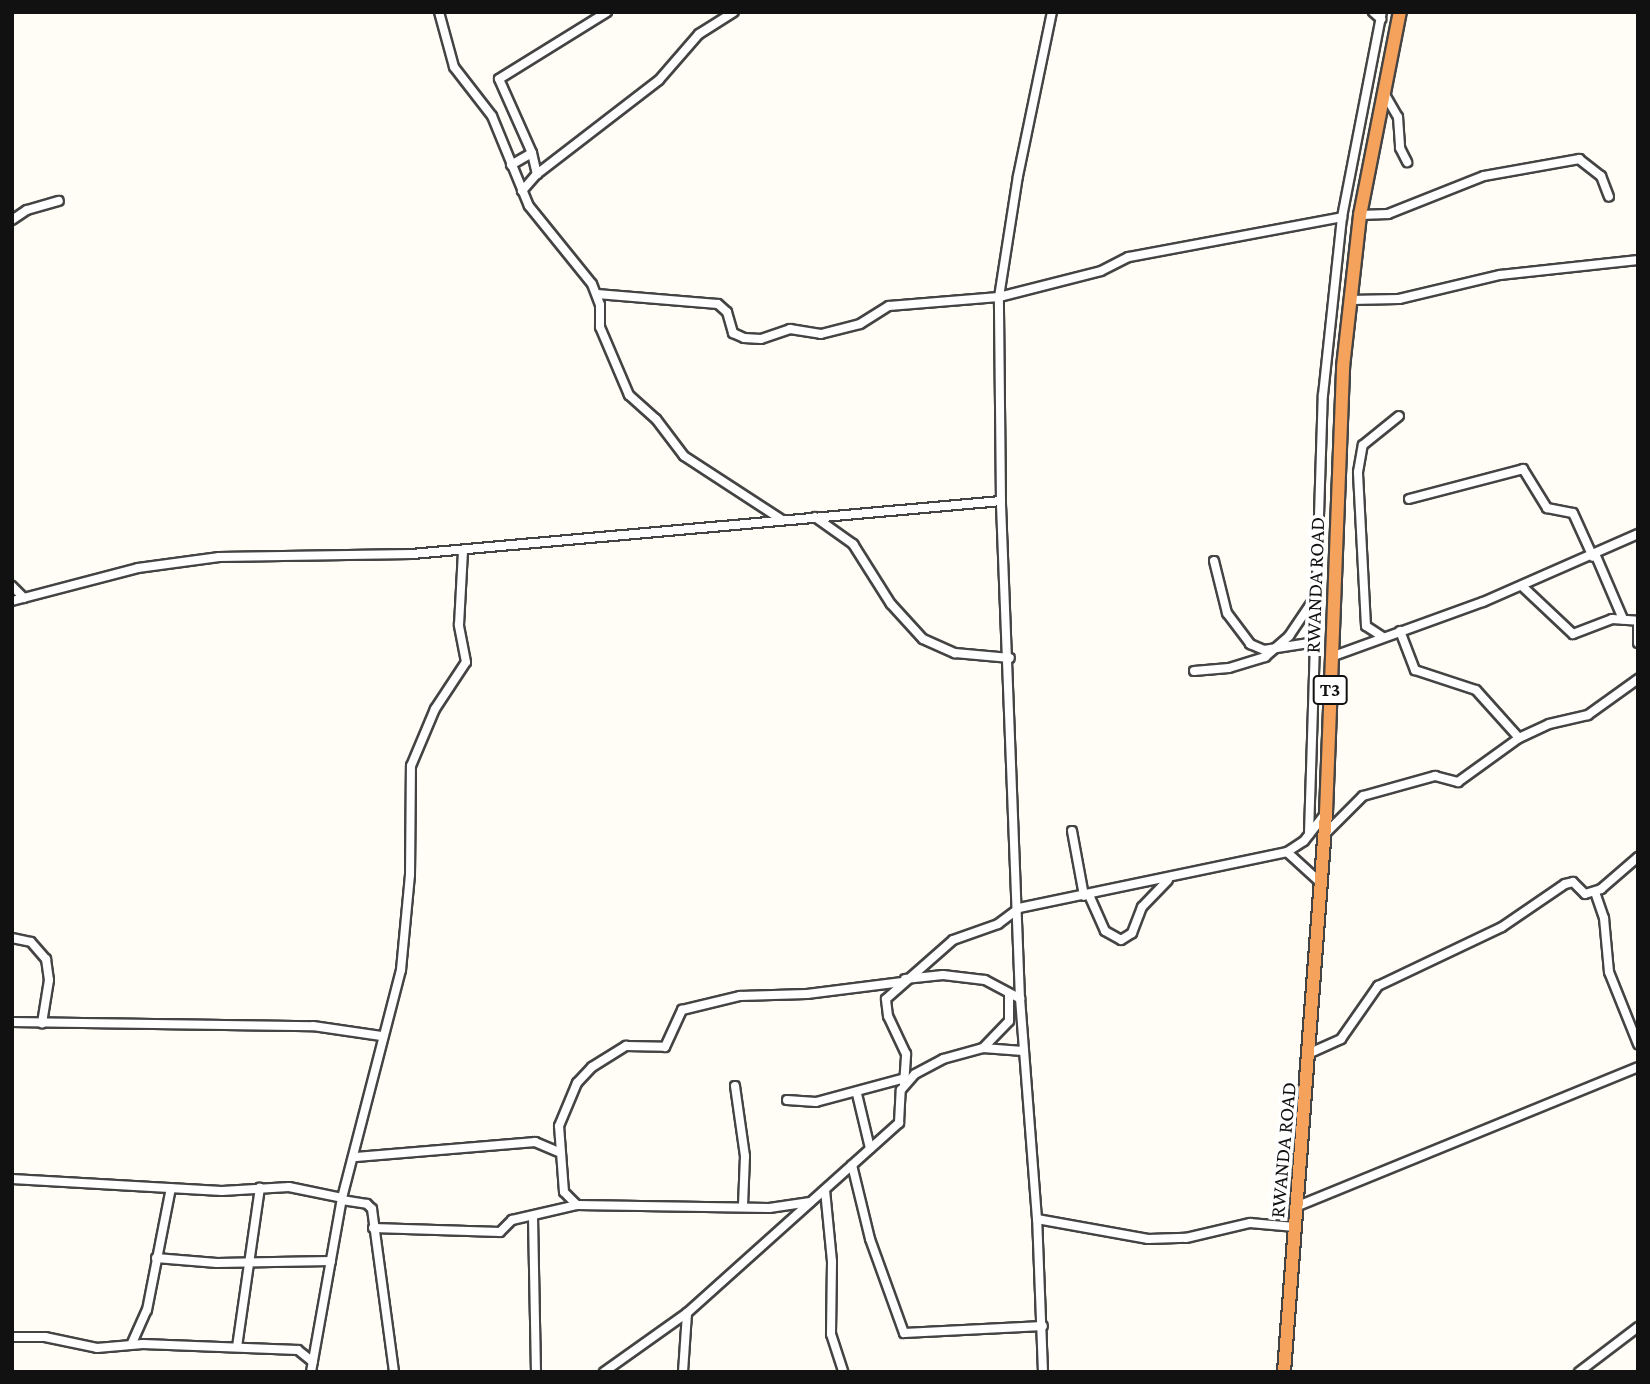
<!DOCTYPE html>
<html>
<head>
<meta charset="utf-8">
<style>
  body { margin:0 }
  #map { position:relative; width:1650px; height:1384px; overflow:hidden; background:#fffdf5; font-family:"Crimson Pro",serif }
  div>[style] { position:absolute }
  .roads { filter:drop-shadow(2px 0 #444) drop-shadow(-2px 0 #444) drop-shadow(0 2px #444) drop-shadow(0 -2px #444) }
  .minor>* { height:8px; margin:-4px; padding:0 4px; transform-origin:4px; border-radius:4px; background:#fff }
  .highway>* { height:12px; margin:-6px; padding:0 6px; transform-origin:6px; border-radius:6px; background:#f5a25d }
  span { translate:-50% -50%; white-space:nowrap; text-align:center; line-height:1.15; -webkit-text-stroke:7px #fff; paint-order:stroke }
  .shield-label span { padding:2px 5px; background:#fff; border:2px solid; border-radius:5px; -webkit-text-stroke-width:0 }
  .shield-label { font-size:19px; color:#111; font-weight:700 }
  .street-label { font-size:21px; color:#111 }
  .frame { position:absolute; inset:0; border:14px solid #111; pointer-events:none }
</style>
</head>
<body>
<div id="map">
  <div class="roads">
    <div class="minor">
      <i style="left:439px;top:12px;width:57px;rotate:74.7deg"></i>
      <i style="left:454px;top:67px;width:62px;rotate:52.2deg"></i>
      <i style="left:492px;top:116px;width:97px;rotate:67.7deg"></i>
      <i style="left:529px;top:206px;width:100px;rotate:51.1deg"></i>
      <i style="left:592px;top:284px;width:22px;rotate:69deg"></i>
      <i style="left:600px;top:305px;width:22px;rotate:90deg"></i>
      <i style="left:600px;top:327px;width:74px;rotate:66.9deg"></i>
      <i style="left:629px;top:395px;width:36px;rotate:42deg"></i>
      <i style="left:656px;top:419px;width:46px;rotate:52.9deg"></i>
      <i style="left:684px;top:456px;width:117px;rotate:33.1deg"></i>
      <i style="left:1373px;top:12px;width:11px;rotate:41deg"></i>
      <i style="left:1384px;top:93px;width:28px;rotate:60deg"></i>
      <i style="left:1398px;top:117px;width:31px;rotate:86deg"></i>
      <i style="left:1400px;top:148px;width:16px;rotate:63deg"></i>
      <i style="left:532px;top:153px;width:81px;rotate:-114deg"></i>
      <i style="left:499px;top:79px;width:127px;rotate:-31.8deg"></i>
      <i style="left:511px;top:165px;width:24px;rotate:-30deg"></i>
      <i style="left:532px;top:153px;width:22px;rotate:77deg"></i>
      <i style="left:537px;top:174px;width:154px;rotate:-37.6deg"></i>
      <i style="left:659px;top:80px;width:61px;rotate:-49deg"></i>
      <i style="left:699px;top:34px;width:41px;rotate:-32.2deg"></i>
      <i style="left:522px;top:191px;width:23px;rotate:-49deg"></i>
      <i style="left:1360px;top:215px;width:28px;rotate:-2deg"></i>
      <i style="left:1388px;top:214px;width:103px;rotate:-21.6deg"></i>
      <i style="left:1484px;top:176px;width:97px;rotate:-10.1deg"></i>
      <i style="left:1579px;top:159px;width:28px;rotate:38deg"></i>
      <i style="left:1601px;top:176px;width:22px;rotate:69deg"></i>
      <i style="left:12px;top:220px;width:18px;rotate:-34deg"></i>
      <i style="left:27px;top:210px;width:33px;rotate:-16deg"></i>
      <i style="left:597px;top:294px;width:121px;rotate:4.7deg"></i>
      <i style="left:718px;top:304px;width:12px;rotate:42deg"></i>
      <i style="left:727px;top:312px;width:22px;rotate:74deg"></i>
      <i style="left:733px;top:333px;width:12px;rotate:24deg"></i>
      <i style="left:744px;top:338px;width:17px;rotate:3deg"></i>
      <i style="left:761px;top:339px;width:31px;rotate:-19deg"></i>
      <i style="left:790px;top:329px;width:31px;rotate:9deg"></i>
      <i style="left:821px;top:334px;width:40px;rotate:-14.4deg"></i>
      <i style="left:860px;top:324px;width:34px;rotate:-32deg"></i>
      <i style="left:889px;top:306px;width:110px;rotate:-4.7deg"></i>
      <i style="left:999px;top:297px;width:105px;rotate:-14.3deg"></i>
      <i style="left:1101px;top:271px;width:31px;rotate:-27deg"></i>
      <i style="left:1129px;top:257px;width:217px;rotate:-10.6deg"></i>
      <i style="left:1350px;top:300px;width:49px;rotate:-1.2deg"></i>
      <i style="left:1399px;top:299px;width:104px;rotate:-13.4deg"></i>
      <i style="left:1500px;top:275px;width:139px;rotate:-6.2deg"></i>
      <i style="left:1409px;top:499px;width:118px;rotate:-14.7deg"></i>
      <i style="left:1523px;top:469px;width:46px;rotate:58.4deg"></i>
      <i style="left:1547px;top:508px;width:26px;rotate:11deg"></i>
      <i style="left:1573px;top:513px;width:48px;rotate:65.6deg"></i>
      <i style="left:815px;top:517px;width:47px;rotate:35.4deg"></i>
      <i style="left:853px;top:544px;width:71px;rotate:57.7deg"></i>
      <i style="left:891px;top:604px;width:47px;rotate:47.6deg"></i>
      <i style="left:923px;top:639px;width:35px;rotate:24deg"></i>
      <i style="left:955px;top:653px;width:55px;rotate:5.2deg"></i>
      <i style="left:1596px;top:556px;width:69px;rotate:66.8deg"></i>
      <i style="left:1214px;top:561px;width:54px;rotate:76deg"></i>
      <i style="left:1227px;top:613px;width:39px;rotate:53deg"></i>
      <i style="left:1250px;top:644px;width:15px;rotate:23deg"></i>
      <i style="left:1264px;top:650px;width:52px;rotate:-8.9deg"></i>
      <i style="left:12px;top:586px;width:17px;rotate:45deg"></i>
      <i style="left:1522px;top:586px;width:70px;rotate:43.3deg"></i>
      <i style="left:1573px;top:634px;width:42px;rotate:-21deg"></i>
      <i style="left:1612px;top:619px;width:26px;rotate:4deg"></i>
      <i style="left:12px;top:601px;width:130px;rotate:-14.7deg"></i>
      <i style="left:138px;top:568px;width:82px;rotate:-7.7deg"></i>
      <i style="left:219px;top:557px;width:193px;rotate:-0.9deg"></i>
      <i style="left:412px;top:554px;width:591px;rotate:-5.14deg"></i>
      <i style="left:1638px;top:623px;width:20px;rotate:90deg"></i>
      <i style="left:1400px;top:631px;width:42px;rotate:69deg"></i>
      <i style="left:1415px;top:670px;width:64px;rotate:18.2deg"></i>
      <i style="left:1476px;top:690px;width:64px;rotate:48.1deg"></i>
      <i style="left:1383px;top:637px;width:20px;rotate:-147deg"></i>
      <i style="left:1366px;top:626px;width:154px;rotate:-93deg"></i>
      <i style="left:1358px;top:472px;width:27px;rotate:-80deg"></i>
      <i style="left:1363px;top:445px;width:46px;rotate:-38.9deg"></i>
      <i style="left:1331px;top:657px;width:162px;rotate:-19.9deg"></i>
      <i style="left:1483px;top:602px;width:169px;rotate:-23.7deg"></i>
      <i style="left:1194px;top:671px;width:35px;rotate:-5deg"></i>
      <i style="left:1229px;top:668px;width:38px;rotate:-17deg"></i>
      <i style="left:1265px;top:657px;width:32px;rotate:-41deg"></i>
      <i style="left:1289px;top:636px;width:48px;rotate:-56deg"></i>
      <i style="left:1072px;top:831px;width:66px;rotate:79.5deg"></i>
      <i style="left:1327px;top:832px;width:51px;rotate:-45deg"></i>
      <i style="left:1363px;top:796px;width:75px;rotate:-15.5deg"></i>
      <i style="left:1435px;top:776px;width:24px;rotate:15deg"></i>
      <i style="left:1458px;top:782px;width:75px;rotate:-35.8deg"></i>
      <i style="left:1519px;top:738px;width:33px;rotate:-25deg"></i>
      <i style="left:1549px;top:724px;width:40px;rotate:-13deg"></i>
      <i style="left:1588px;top:715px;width:62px;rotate:-35.8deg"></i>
      <i style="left:1309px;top:834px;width:439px;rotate:-88.2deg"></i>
      <i style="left:1323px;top:395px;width:179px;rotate:-83.9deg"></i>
      <i style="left:1342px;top:217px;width:209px;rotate:-79deg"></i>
      <i style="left:1287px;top:852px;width:20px;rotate:-33deg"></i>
      <i style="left:1304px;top:841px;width:33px;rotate:-52deg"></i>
      <i style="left:1595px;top:892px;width:28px;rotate:71deg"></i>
      <i style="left:1604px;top:918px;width:54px;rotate:84.7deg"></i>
      <i style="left:1609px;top:972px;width:78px;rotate:68.1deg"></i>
      <i style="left:1089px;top:895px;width:39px;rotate:66deg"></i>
      <i style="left:1105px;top:931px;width:18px;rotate:29deg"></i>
      <i style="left:1121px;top:940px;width:13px;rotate:-32deg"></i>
      <i style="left:1132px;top:933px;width:28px;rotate:-69deg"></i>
      <i style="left:1142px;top:907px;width:37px;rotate:-46deg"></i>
      <i style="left:12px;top:938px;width:19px;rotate:12deg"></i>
      <i style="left:31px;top:942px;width:23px;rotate:49deg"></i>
      <i style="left:46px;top:959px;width:21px;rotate:82deg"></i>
      <i style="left:49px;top:980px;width:44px;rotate:99.2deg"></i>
      <i style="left:905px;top:979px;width:38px;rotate:-6deg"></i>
      <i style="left:943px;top:975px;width:42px;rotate:6.8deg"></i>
      <i style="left:985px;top:980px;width:40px;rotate:28deg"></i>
      <i style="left:12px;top:1022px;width:301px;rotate:0.8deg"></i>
      <i style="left:313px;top:1026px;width:69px;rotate:8.4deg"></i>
      <i style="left:983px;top:1048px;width:37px;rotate:-46deg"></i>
      <i style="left:1009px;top:1021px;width:25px;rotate:-90deg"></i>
      <i style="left:1310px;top:1053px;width:34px;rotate:-24deg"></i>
      <i style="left:1341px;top:1039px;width:65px;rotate:-55.1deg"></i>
      <i style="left:1378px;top:986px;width:137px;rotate:-25.4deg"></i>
      <i style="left:1502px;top:927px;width:76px;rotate:-34.3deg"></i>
      <i style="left:1565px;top:884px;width:8px;rotate:-14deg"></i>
      <i style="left:1573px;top:882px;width:17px;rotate:45deg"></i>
      <i style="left:1585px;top:894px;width:17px;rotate:-17deg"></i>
      <i style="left:1601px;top:889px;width:49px;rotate:-40.9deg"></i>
      <i style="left:904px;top:1085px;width:31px;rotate:-86deg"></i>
      <i style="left:906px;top:1054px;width:42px;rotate:-115.3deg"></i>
      <i style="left:888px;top:1016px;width:17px;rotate:-97deg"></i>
      <i style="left:886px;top:999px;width:89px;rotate:-41.4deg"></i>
      <i style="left:953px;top:940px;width:48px;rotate:-19.6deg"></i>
      <i style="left:998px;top:924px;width:26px;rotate:-37deg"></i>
      <i style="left:1019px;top:908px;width:274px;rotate:-11.8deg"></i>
      <i style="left:1287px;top:852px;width:46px;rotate:42.4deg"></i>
      <i style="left:735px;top:1086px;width:71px;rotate:81.9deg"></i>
      <i style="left:745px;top:1156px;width:50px;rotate:92.3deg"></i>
      <i style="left:857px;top:1094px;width:56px;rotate:76.5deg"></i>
      <i style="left:787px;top:1100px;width:29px;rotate:4deg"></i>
      <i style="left:816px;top:1102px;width:92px;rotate:-15.1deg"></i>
      <i style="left:356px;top:1157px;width:180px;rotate:-4.8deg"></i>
      <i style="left:535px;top:1142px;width:25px;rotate:23deg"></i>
      <i style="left:852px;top:1165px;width:76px;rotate:76.3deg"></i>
      <i style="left:870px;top:1239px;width:100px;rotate:70.1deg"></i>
      <i style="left:904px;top:1333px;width:139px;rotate:-2.9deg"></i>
      <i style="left:12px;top:1179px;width:210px;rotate:3.3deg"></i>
      <i style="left:222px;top:1191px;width:67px;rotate:-3.4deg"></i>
      <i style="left:289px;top:1187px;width:54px;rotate:11.7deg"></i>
      <i style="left:825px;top:1190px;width:72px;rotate:84.4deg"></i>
      <i style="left:832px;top:1262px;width:72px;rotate:90.8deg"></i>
      <i style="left:831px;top:1334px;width:40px;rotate:72deg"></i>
      <i style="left:342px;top:1200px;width:25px;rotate:9deg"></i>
      <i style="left:367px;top:1204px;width:7px;rotate:45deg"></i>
      <i style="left:372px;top:1209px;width:164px;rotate:82.3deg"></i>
      <i style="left:810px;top:1202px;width:41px;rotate:171.7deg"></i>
      <i style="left:769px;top:1208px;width:192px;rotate:-179.1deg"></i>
      <i style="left:577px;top:1205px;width:18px;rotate:-135deg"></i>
      <i style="left:564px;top:1192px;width:66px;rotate:-94.3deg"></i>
      <i style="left:559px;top:1126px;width:47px;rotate:-67.3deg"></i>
      <i style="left:577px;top:1083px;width:22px;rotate:-47deg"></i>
      <i style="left:592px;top:1067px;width:40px;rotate:-32deg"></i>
      <i style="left:626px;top:1046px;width:39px;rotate:1deg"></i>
      <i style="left:665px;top:1047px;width:41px;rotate:-65.3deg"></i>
      <i style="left:682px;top:1010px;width:60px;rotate:-13.6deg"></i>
      <i style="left:740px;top:996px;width:67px;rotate:-1.7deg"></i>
      <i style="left:807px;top:994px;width:96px;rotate:-7.2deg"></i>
      <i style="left:1298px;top:1206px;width:367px;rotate:-22.2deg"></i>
      <i style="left:533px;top:1217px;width:155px;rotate:88.9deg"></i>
      <i style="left:1037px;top:1219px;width:113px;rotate:10.2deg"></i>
      <i style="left:1148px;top:1239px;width:38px;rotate:-2deg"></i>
      <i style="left:1186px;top:1238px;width:66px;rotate:-13.2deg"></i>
      <i style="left:1250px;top:1223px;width:45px;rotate:5.1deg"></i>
      <i style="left:373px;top:1228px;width:127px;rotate:1.8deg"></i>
      <i style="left:500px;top:1232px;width:17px;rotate:-45deg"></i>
      <i style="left:512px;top:1220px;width:67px;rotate:-13deg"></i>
      <i style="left:156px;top:1258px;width:61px;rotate:4.7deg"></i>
      <i style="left:217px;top:1263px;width:114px;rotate:-1deg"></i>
      <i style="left:12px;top:1337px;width:33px"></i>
      <i style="left:45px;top:1337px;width:53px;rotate:11.9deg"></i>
      <i style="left:97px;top:1348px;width:46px;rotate:-5deg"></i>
      <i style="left:143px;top:1344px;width:155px;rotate:2.2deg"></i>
      <i style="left:298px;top:1350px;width:19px;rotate:39deg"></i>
      <i style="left:132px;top:1343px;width:36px;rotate:-66deg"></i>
      <i style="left:147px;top:1310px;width:124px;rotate:-78.9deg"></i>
      <i style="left:237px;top:1347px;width:161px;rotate:-81.8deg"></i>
      <i style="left:311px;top:1372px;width:177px;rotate:-79.9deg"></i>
      <i style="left:342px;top:1198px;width:236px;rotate:-75.5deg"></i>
      <i style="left:401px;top:970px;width:95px;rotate:-84.6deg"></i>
      <i style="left:410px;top:875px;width:109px;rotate:-89.5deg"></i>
      <i style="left:411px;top:766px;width:62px;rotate:-67.2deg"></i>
      <i style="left:435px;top:709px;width:56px;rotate:-56.6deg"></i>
      <i style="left:466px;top:662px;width:38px;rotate:-101deg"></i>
      <i style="left:459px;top:625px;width:75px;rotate:-86.9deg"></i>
      <i style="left:604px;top:1372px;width:102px;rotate:-35.4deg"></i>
      <i style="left:687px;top:1313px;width:285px;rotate:-41.9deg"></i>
      <i style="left:899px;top:1123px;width:33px;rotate:-87deg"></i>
      <i style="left:901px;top:1090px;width:21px;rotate:-49deg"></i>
      <i style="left:915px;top:1074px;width:32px;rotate:-28deg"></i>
      <i style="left:943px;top:1059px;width:41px;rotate:-15.4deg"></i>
      <i style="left:983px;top:1048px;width:40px;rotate:4.3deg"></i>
      <i style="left:683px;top:1372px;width:59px;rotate:-86.1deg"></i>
      <i style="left:1043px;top:1372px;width:153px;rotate:-92.2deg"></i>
      <i style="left:1037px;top:1219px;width:221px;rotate:-94.4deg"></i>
      <i style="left:1020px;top:999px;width:498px;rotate:-92.2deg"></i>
      <i style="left:1001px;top:501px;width:204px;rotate:-90.6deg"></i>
      <i style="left:999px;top:297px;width:122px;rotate:-81.1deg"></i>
      <i style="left:1018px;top:176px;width:167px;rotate:-78.3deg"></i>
      <i style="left:1579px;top:1372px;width:74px;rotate:-37.3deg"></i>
    </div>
    <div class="highway">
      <i style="left:1284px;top:1372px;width:561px;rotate:-85.7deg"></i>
      <i style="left:1326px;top:813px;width:446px;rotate:-87.8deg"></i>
      <i style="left:1343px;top:367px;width:153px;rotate:-83.6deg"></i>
      <i style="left:1360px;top:215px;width:207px;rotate:-78.9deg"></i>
    </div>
  </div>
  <div class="shield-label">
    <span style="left:1330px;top:690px">T3</span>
  </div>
  <div class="street-label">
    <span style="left:1315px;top:585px;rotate:-88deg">RWANDA ROAD</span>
    <span style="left:1283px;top:1150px;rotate:-85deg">RWANDA ROAD</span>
  </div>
  <div class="frame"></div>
</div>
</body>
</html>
